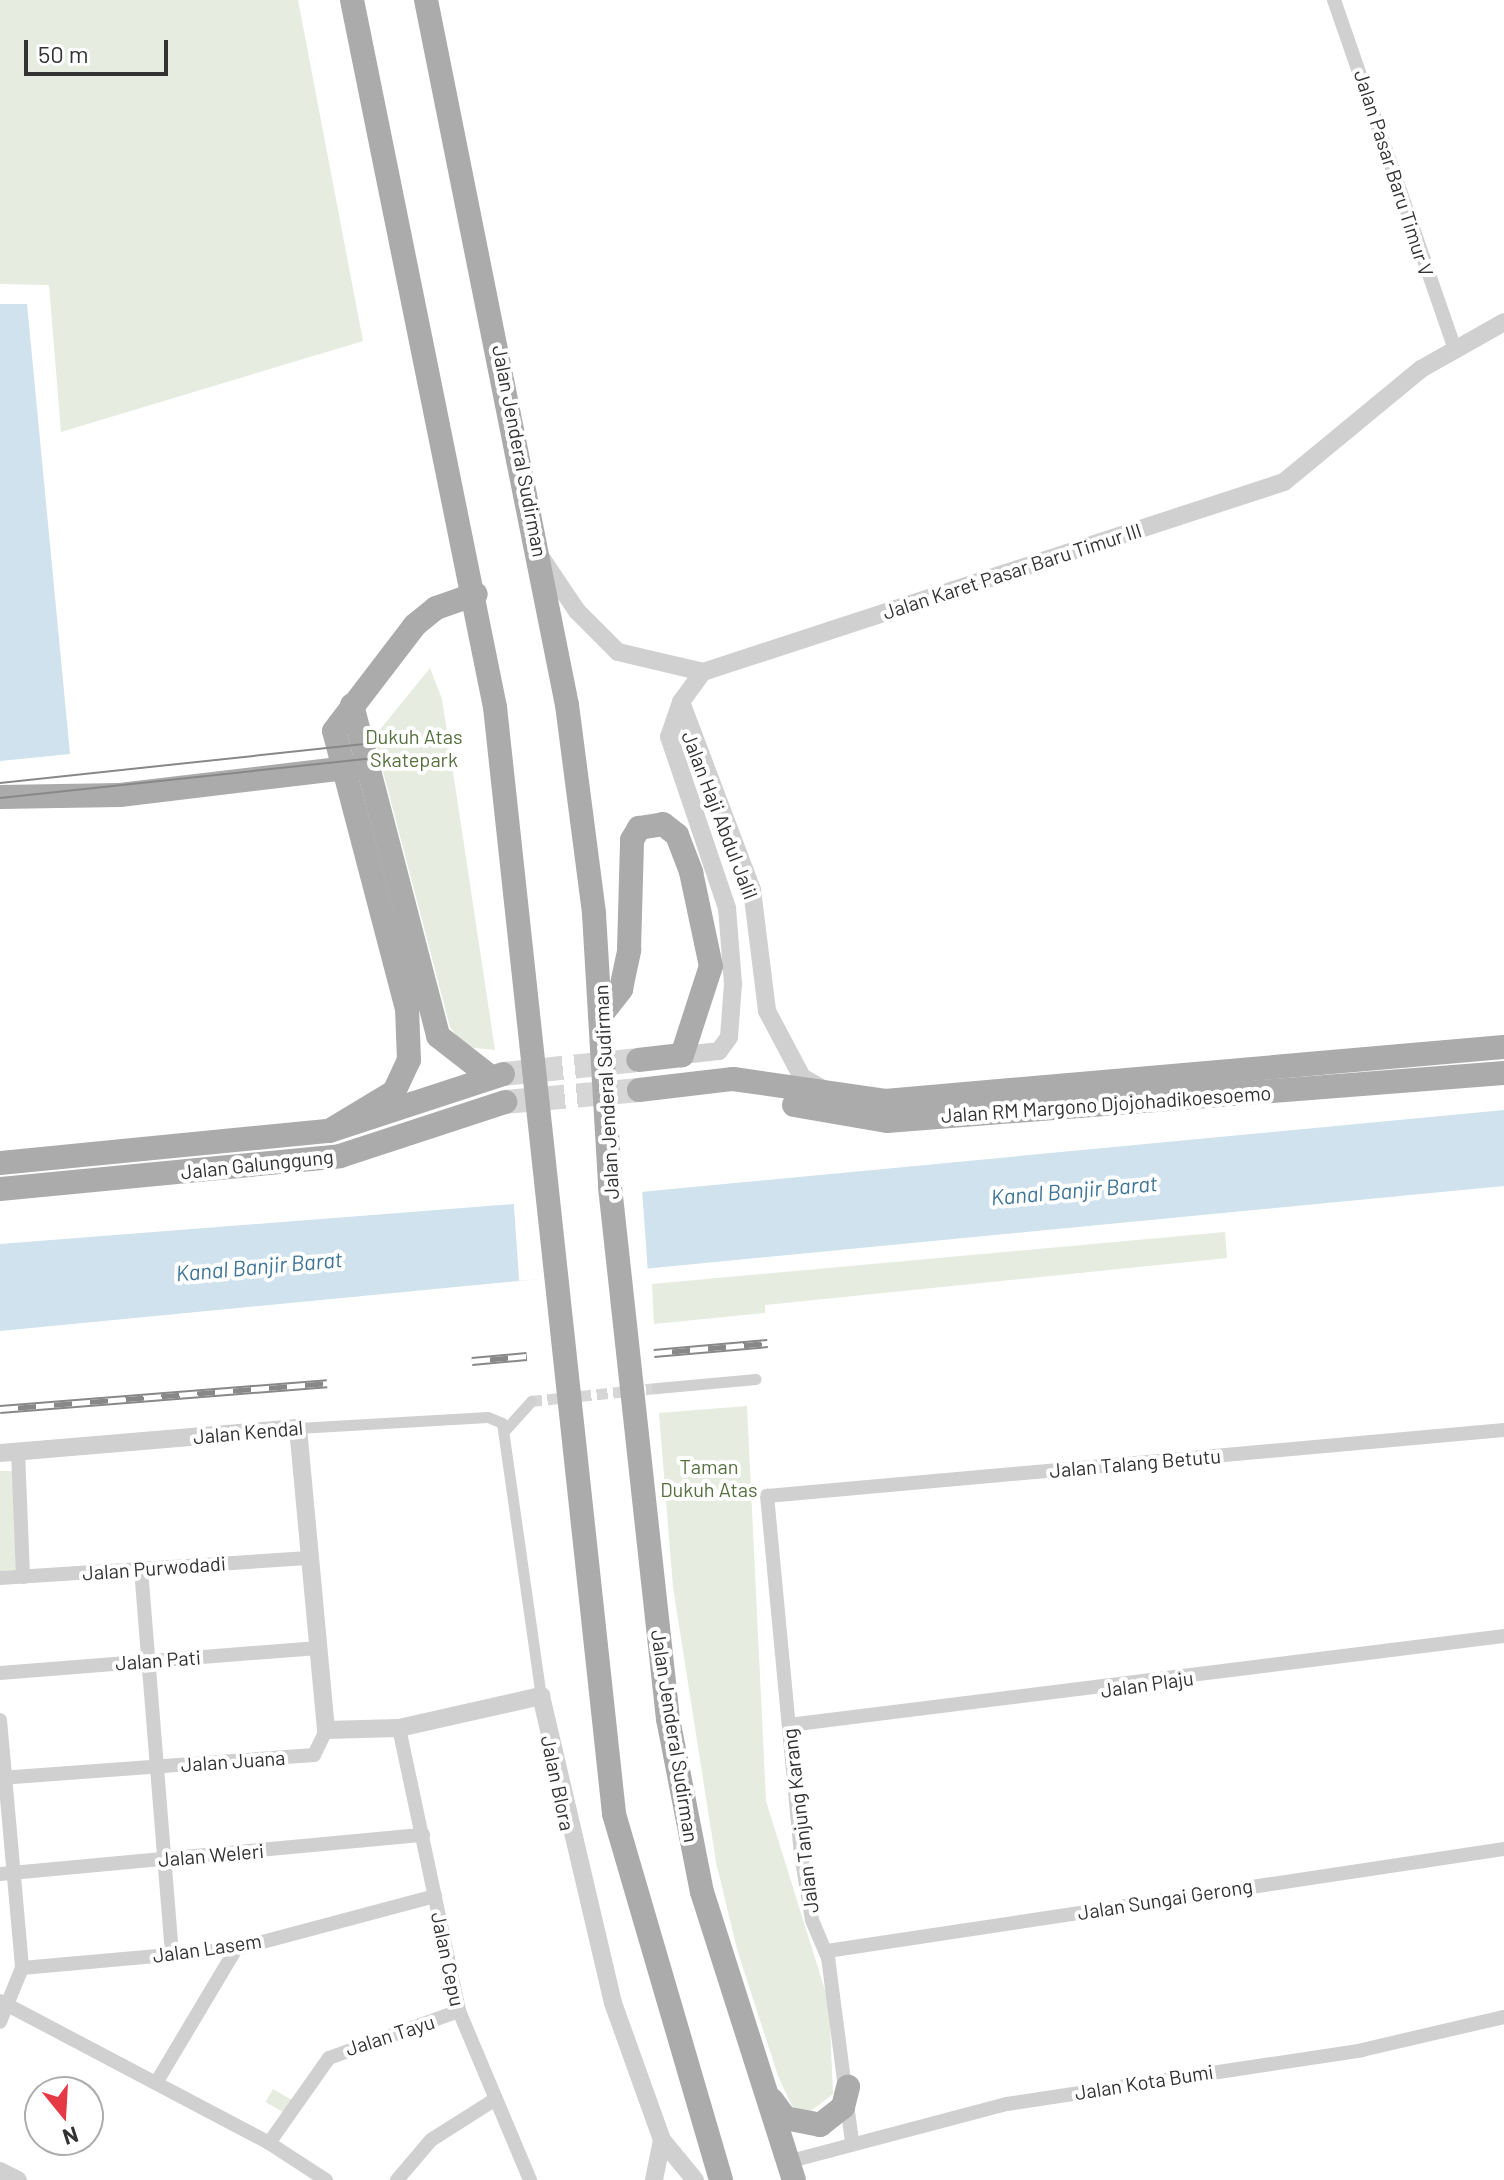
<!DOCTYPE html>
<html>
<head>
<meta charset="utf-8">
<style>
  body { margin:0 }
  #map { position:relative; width:1504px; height:2180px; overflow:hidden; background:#fff; font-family:Barlow,sans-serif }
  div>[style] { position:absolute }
  .green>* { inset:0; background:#e6ecdf; transform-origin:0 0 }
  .water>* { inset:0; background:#cfe2ee }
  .pier>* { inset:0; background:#fff; transform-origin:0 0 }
  .pedestrian-tunnel>* { height:11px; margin-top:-5.5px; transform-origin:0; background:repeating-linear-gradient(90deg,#d6d6d6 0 11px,transparent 0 16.5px) }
  .primary-tunnel>* { height:24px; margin-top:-12px; transform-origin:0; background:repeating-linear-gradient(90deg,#d6d6d6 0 24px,transparent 0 36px) }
  .pedestrian>* { height:11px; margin:-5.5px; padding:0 5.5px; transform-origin:5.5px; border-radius:5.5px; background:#d0d0d0 }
  .minor>* { height:14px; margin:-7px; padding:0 7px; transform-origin:7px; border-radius:7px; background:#d0d0d0 }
  .tertiary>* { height:18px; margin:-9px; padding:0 9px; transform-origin:9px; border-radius:9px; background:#d0d0d0 }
  .primary>* { height:24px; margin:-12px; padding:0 12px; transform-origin:12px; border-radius:12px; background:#ababab }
  .tram>* { height:2px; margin:-1px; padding:0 1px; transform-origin:1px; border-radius:1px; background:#888 }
  .rail>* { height:9px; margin-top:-4.5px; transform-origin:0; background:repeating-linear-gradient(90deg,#fff 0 18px,#888 0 36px); box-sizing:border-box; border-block:2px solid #888 }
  span { translate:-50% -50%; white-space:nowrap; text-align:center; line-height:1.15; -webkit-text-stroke:8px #fff; paint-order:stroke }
  .street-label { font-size:20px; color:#333 }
  .park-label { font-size:20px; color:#56703f }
  .water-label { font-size:22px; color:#3f7597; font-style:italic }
  .north { position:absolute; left:24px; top:2076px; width:80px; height:80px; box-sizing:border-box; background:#fff; border:2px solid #adadad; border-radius:50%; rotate:162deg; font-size:22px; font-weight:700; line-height:32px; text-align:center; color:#333 }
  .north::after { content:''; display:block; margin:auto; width:28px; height:36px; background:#e63946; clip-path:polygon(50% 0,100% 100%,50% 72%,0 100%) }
  .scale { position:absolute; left:24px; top:40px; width:144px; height:36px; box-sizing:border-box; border:4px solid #333; border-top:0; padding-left:10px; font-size:24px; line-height:28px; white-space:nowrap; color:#333; -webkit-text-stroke:6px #fff; paint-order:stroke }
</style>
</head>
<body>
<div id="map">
  <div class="green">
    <i style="clip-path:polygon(0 0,298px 0,363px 341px,61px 432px,49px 285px,0 284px)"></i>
    <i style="clip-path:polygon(430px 668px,442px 699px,495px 1050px,465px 1047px,450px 1027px,374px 737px)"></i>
    <i style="clip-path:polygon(1225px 1232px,1227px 1258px,765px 1305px,765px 1313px,654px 1324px,652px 1284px)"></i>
    <i style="clip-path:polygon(747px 1406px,766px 1801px,829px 2003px,833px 2094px,807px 2114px,792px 2106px,778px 2076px,737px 1949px,716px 1862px,673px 1587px,659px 1413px)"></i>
    <i style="clip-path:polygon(0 1471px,12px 1471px,18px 1570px,0 1571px)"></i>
    <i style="left:273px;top:2089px;width:24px;height:15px;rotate:30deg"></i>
  </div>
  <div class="water">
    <i style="clip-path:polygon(0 304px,27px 304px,70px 754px,0 761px)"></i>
    <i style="clip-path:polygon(1504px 1110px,1504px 1186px,0 1331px,0 1244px,514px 1204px)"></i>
  </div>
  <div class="pier">
    <i style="left:642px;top:1188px;width:84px;height:129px;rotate:86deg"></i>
  </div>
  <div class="pedestrian-tunnel">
    <i style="left:531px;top:1401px;width:127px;rotate:-5.9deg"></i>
  </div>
  <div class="primary-tunnel">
    <i style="left:503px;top:1074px;width:136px;rotate:-5.9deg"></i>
    <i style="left:505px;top:1102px;width:135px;rotate:-5.1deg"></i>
  </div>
  <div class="pedestrian">
    <i style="left:657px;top:1388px;width:99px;rotate:-5.2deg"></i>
    <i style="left:298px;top:1428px;width:190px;rotate:-3.3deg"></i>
    <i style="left:488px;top:1417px;width:15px;rotate:23deg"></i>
    <i style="left:502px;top:1423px;width:276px;rotate:81.9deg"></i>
    <i style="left:506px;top:1429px;width:38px;rotate:-48deg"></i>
  </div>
  <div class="minor">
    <i style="left:1334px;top:0;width:366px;rotate:70.9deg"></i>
    <i style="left:18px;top:1451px;width:126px;rotate:87.7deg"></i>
    <i style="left:141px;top:1569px;width:386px;rotate:85.4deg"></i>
    <i style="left:0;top:1578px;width:309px;rotate:-3.7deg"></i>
    <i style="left:0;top:1673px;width:316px;rotate:-4.5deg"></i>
    <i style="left:0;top:1720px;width:249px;rotate:84.9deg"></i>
    <i style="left:22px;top:1968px;width:58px;rotate:112.2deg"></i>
    <i style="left:789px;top:1725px;width:721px;rotate:-7.1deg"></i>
    <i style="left:399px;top:1728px;width:289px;rotate:78deg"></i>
    <i style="left:459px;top:2011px;width:183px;rotate:67.2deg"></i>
    <i style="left:0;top:1778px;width:315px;rotate:-4.2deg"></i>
    <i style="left:314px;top:1755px;width:28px;rotate:-64deg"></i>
    <i style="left:0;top:1874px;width:425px;rotate:-5.3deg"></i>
    <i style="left:827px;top:1951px;width:685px;rotate:-8.57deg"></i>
    <i style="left:22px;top:1968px;width:215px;rotate:-5.1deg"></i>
    <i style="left:236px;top:1949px;width:206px;rotate:-14.9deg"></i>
    <i style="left:0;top:2001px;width:304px;rotate:27.8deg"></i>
    <i style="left:269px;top:2143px;width:68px;rotate:33deg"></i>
    <i style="left:156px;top:2083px;width:156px;rotate:-59.2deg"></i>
    <i style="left:852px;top:2142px;width:186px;rotate:-97.4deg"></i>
    <i style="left:828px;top:1958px;width:41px;rotate:-112.8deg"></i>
    <i style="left:812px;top:1920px;width:66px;rotate:-99.6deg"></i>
    <i style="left:801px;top:1855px;width:361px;rotate:-95.4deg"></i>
    <i style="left:767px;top:1496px;width:740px;rotate:-5.12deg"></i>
    <i style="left:269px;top:2143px;width:104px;rotate:-54.8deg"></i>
    <i style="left:329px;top:2058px;width:138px;rotate:-19.9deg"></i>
    <i style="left:787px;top:2162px;width:228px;rotate:-14.8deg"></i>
    <i style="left:1007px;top:2104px;width:359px;rotate:-8.6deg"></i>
    <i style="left:1362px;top:2050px;width:146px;rotate:-13.1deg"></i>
    <i style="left:397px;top:2180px;width:52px;rotate:-49.6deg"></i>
    <i style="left:431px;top:2140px;width:75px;rotate:-32.4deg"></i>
  </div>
  <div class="tertiary">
    <i style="left:542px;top:559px;width:63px;rotate:56.1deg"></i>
    <i style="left:577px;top:611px;width:58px;rotate:45deg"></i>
    <i style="left:618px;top:652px;width:87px;rotate:13.2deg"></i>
    <i style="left:703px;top:672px;width:611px;rotate:-18.11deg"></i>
    <i style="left:1284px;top:482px;width:178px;rotate:-39.5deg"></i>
    <i style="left:1421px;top:369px;width:95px;rotate:-29.5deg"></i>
    <i style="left:681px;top:702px;width:201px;rotate:69.3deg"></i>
    <i style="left:752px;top:890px;width:122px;rotate:82.9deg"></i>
    <i style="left:767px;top:1011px;width:75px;rotate:62.1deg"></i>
    <i style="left:802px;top:1077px;width:22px;rotate:30deg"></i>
    <i style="left:682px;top:1055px;width:37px;rotate:-6deg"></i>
    <i style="left:719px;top:1051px;width:17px;rotate:-54deg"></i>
    <i style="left:729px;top:1037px;width:53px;rotate:-85.7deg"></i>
    <i style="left:733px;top:984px;width:76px;rotate:-94.5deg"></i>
    <i style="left:727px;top:908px;width:181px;rotate:-108.7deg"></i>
    <i style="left:669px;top:737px;width:37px;rotate:-71deg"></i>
    <i style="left:681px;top:702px;width:37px;rotate:-54deg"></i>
    <i style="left:0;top:1453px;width:299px;rotate:-4.8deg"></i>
    <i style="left:298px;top:1428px;width:303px;rotate:84.7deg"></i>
    <i style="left:326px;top:1730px;width:73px;rotate:-1.6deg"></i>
    <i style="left:399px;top:1728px;width:146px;rotate:-12.7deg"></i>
    <i style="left:541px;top:1696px;width:315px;rotate:76.8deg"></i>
    <i style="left:613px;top:2003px;width:145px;rotate:70.3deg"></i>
    <i style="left:662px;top:2140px;width:52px;rotate:50.5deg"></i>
    <i style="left:0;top:2171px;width:20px;rotate:27deg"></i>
    <i style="left:654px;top:2180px;width:41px;rotate:-78.7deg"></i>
  </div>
  <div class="primary">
    <i style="left:352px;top:0;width:721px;rotate:78.57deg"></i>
    <i style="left:495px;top:707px;width:1113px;rotate:83.86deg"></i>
    <i style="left:614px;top:1814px;width:381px;rotate:73.7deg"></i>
    <i style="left:426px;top:0;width:719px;rotate:78.69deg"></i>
    <i style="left:567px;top:705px;width:211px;rotate:82.6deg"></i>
    <i style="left:594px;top:914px;width:273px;rotate:86.6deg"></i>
    <i style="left:610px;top:1187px;width:535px;rotate:83.78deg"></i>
    <i style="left:668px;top:1719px;width:176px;rotate:78.9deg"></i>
    <i style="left:702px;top:1892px;width:302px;rotate:72.3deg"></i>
    <i style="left:352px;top:705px;width:342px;rotate:75.4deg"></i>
    <i style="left:438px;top:1036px;width:63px;rotate:38deg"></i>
    <i style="left:0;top:797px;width:120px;rotate:-1deg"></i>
    <i style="left:120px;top:795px;width:238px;rotate:-6.8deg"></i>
    <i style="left:601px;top:1015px;width:33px;rotate:-52deg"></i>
    <i style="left:621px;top:989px;width:40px;rotate:-78deg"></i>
    <i style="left:629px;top:950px;width:110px;rotate:-88.4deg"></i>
    <i style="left:632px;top:840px;width:14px;rotate:-60deg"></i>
    <i style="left:639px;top:828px;width:24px;rotate:-9deg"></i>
    <i style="left:663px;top:824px;width:18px;rotate:38deg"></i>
    <i style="left:677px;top:835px;width:40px;rotate:69deg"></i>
    <i style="left:691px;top:872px;width:96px;rotate:78deg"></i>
    <i style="left:711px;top:966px;width:94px;rotate:108deg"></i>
    <i style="left:682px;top:1055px;width:44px;rotate:173.5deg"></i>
    <i style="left:639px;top:1090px;width:95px;rotate:-6.7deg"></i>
    <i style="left:733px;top:1079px;width:154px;rotate:8.2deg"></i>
    <i style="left:885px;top:1101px;width:621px;rotate:-4.99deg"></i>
    <i style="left:794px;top:1105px;width:94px;rotate:9.8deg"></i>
    <i style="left:887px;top:1121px;width:619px;rotate:-4.45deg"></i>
    <i style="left:329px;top:1131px;width:76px;rotate:-31deg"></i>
    <i style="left:394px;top:1092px;width:35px;rotate:-65deg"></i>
    <i style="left:409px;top:1060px;width:51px;rotate:-92.2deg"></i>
    <i style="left:407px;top:1009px;width:287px;rotate:-104.7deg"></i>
    <i style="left:334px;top:731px;width:133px;rotate:-52.6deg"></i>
    <i style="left:415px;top:625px;width:27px;rotate:-39deg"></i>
    <i style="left:436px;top:608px;width:42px;rotate:-19.3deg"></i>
    <i style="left:0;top:1163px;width:331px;rotate:-5.6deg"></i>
    <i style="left:329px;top:1131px;width:183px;rotate:-18.1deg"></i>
    <i style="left:0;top:1189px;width:342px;rotate:-5.5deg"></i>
    <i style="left:340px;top:1156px;width:174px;rotate:-18.1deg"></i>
    <i style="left:772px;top:2100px;width:22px;rotate:54deg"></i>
    <i style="left:785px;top:2118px;width:36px;rotate:11deg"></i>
    <i style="left:820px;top:2125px;width:29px;rotate:-38deg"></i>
    <i style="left:843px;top:2107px;width:21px;rotate:-76deg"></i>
  </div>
  <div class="tram">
    <i style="left:0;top:783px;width:376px;rotate:-6.1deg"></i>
    <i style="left:0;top:798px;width:379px;rotate:-6.1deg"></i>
  </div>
  <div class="rail">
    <i style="left:654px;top:1353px;width:114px;rotate:-5deg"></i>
    <i style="left:472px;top:1361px;width:55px;rotate:-5.2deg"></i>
    <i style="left:0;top:1409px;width:328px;rotate:-4.5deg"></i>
  </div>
  <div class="street-label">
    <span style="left:1394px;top:173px;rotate:72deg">Jalan Pasar Baru Timur V</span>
    <span style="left:520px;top:451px;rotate:79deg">Jalan Jenderal Sudirman</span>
    <span style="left:1012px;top:571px;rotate:-18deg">Jalan Karet Pasar Baru Timur III</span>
    <span style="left:720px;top:815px;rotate:69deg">Jalan Haji Abdul Jalil</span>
    <span style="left:606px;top:1092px;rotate:-93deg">Jalan Jenderal Sudirman</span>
    <span style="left:1106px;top:1104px;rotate:-4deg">Jalan RM Margono Djojohadikoesoemo</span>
    <span style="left:257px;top:1164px;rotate:-6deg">Jalan Galunggung</span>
    <span style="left:248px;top:1432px;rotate:-5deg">Jalan Kendal</span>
    <span style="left:1135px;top:1463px;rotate:-5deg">Jalan Talang Betutu</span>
    <span style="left:154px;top:1568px;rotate:-4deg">Jalan Purwodadi</span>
    <span style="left:158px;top:1660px;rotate:-4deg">Jalan Pati</span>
    <span style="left:1147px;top:1684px;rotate:-8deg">Jalan Plaju</span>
    <span style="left:675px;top:1736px;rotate:81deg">Jalan Jenderal Sudirman</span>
    <span style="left:233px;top:1761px;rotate:-4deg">Jalan Juana</span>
    <span style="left:558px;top:1783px;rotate:78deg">Jalan Blora</span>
    <span style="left:800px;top:1821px;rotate:-97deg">Jalan Tanjung Karang</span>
    <span style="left:211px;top:1855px;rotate:-5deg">Jalan Weleri</span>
    <span style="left:1165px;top:1899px;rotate:-9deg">Jalan Sungai Gerong</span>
    <span style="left:207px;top:1948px;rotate:-8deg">Jalan Lasem</span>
    <span style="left:448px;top:1959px;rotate:78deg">Jalan Cepu</span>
    <span style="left:390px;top:2035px;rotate:-18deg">Jalan Tayu</span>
    <span style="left:1144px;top:2082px;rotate:-9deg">Jalan Kota Bumi</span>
  </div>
  <div class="park-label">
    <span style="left:414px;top:748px">Dukuh Atas<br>Skatepark</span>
    <span style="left:709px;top:1478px">Taman<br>Dukuh Atas</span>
  </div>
  <div class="water-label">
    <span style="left:1074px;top:1190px;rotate:-5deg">Kanal Banjir Barat</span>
    <span style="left:259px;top:1266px;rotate:-5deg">Kanal Banjir Barat</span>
  </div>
  <div class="north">N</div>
  <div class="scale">50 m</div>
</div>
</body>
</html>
